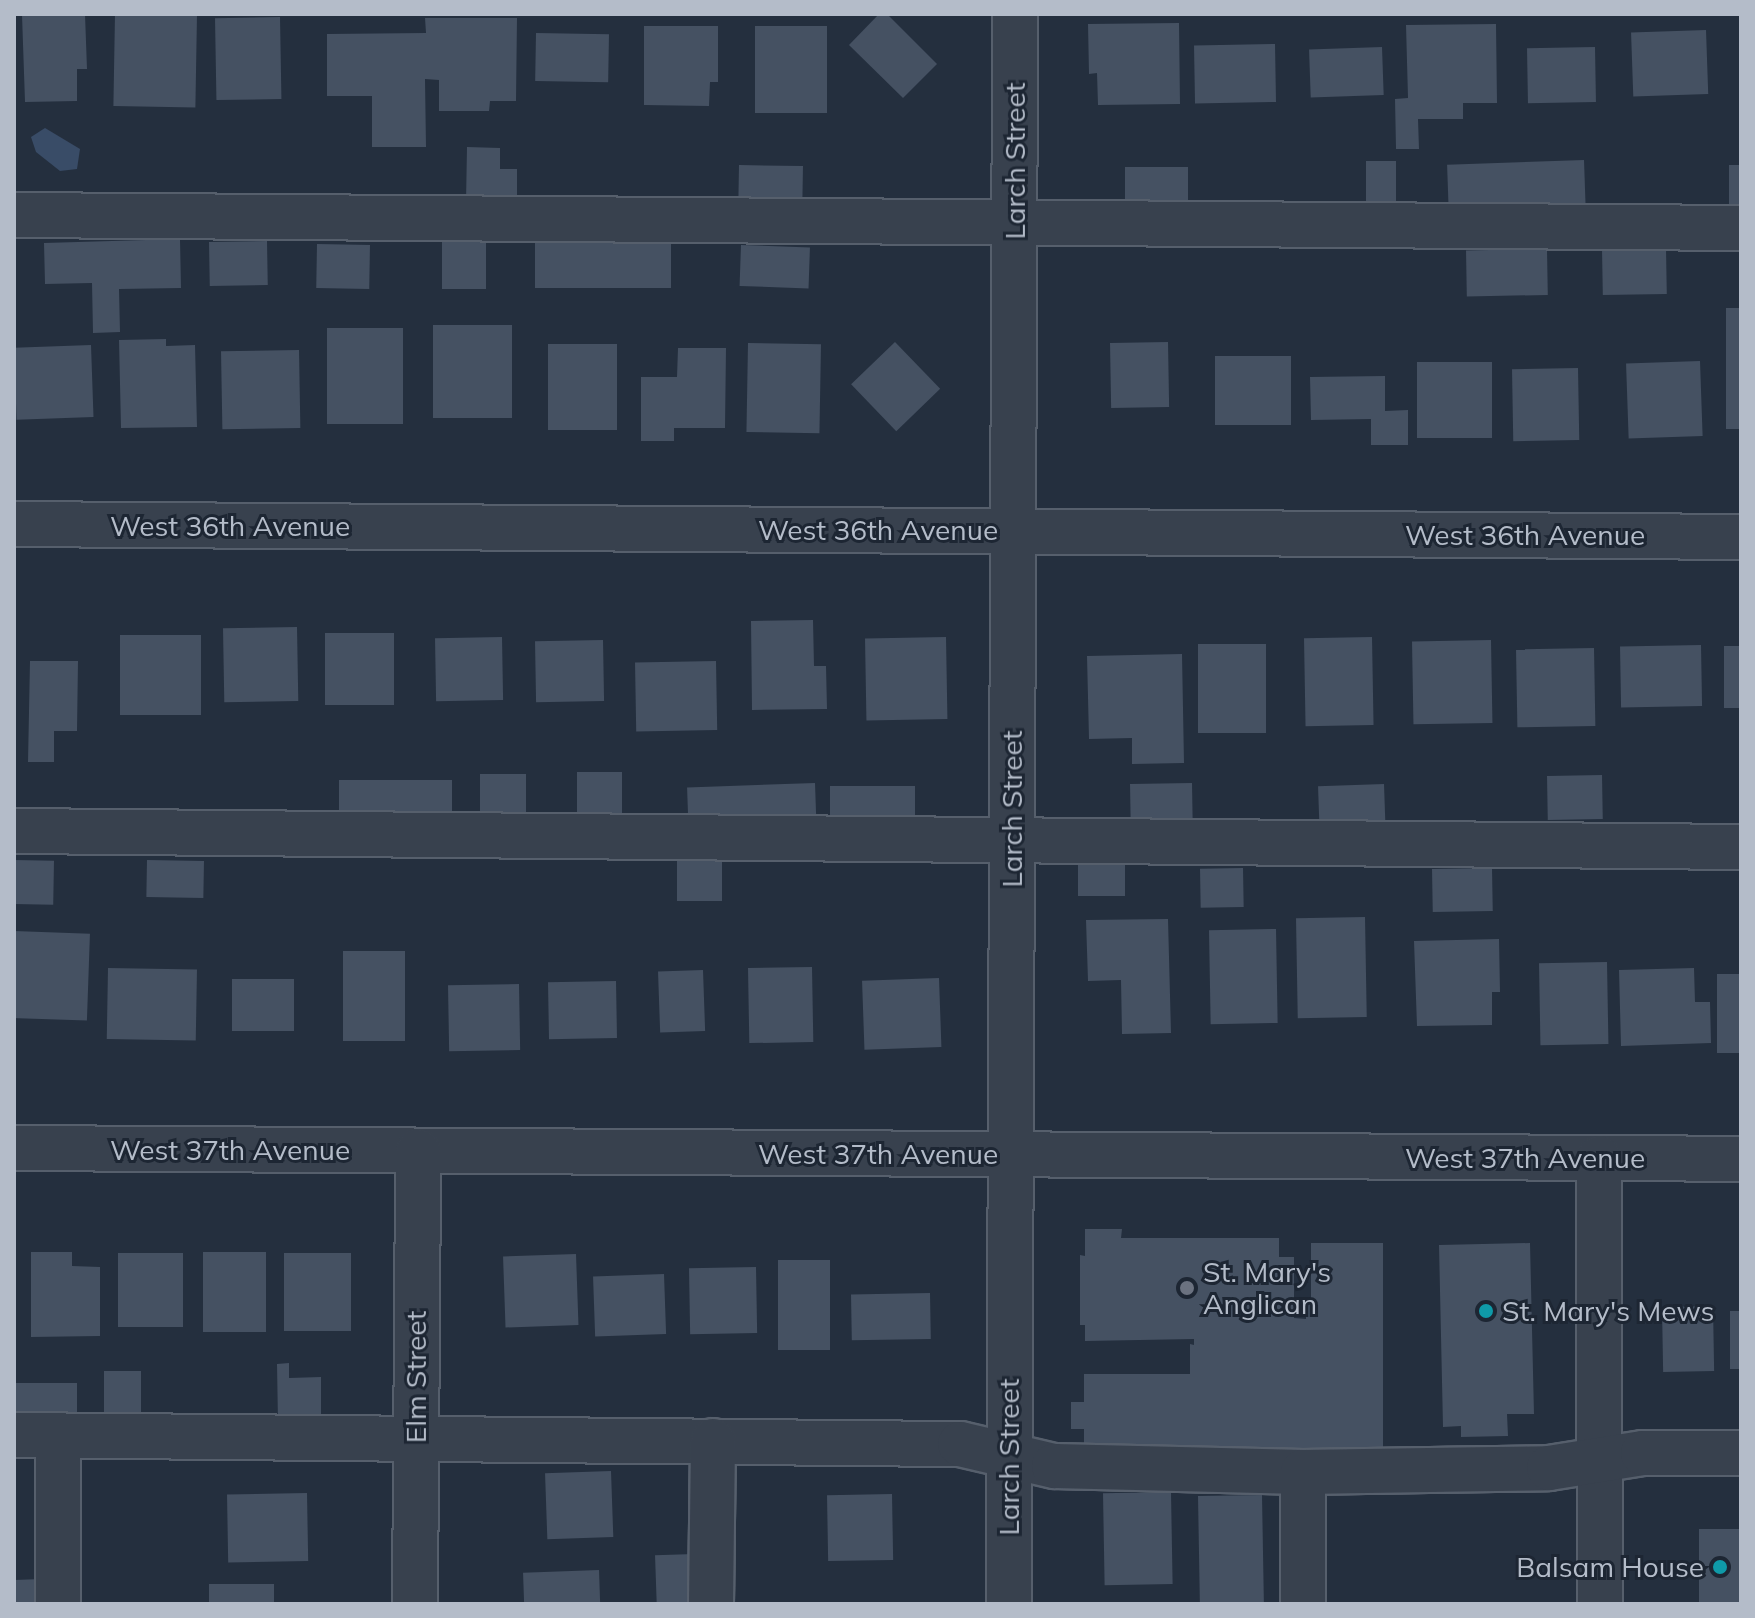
<!DOCTYPE html>
<html>
<head>
<meta charset="utf-8">
<style>
  body { margin:0 }
  #map { position:relative; width:1755px; height:1618px; overflow:hidden; background:#242f3e; font-family:Mulish,sans-serif }
  div>[style] { position:absolute }
  .water>* { inset:0; background:#394c67 }
  .building>* { inset:0; background:#455162; transform-origin:0 0 }
  .roads { filter:drop-shadow(2px 0 #565f6c) drop-shadow(-2px 0 #565f6c) drop-shadow(0 2px #565f6c) drop-shadow(0 -2px #565f6c) }
  .minor>* { height:44px; margin:-22px; padding:0 22px; transform-origin:22px; border-radius:22px; background:#38414e }
  .dots>* { width:22px; height:22px; translate:-50% -50%; box-sizing:border-box; border:4px solid #1d2633; border-radius:50% }
  span { translate:-50% -50%; white-space:nowrap; text-align:center; line-height:1.15; -webkit-text-stroke:6px #1d2633; paint-order:stroke }
  .street-label { font-size:28px; color:#b4bcc9 }
  .poi-label { font-size:28px; color:#b4bcc9 }
  .left { translate:0 -50%; text-align:left }
  .right { translate:-100% -50%; text-align:right }
  .frame { position:absolute; inset:0; border:16px solid #b4bcc9; pointer-events:none }
</style>
</head>
<body>
<div id="map">
  <div class="water">
    <i style="clip-path:polygon(45px 128px,80px 149px,77px 169px,60px 171px,36px 152px,31px 137px)"></i>
  </div>
  <div class="building">
    <i style="clip-path:polygon(57px 14px,85px 14px,87px 69px,77px 69px,77px 101px,25px 102px,22px 15px)"></i>
    <i style="left:115px;top:14px;width:82px;height:92px;rotate:1deg"></i>
    <i style="clip-path:polygon(879px 14px,887px 14px,937px 64px,903px 98px,849px 45px)"></i>
    <i style="left:280px;top:17px;width:82px;height:65px;rotate:89deg"></i>
    <i style="clip-path:polygon(425px 18px,517px 18px,516px 101px,490px 101px,489px 111px,439px 111px,439px 80px,425px 79px,426px 147px,372px 147px,372px 96px,327px 96px,327px 34px,426px 33px)"></i>
    <i style="clip-path:polygon(1179px 23px,1180px 104px,1098px 105px,1097px 73px,1089px 74px,1088px 24px)"></i>
    <i style="clip-path:polygon(1496px 24px,1497px 103px,1463px 103px,1463px 119px,1418px 119px,1419px 149px,1396px 149px,1395px 99px,1408px 98px,1406px 25px)"></i>
    <i style="clip-path:polygon(644px 26px,718px 26px,718px 82px,710px 82px,709px 106px,644px 105px)"></i>
    <i style="left:755px;top:26px;width:72px;height:87px"></i>
    <i style="left:1706px;top:30px;width:64px;height:75px;rotate:88deg"></i>
    <i style="left:536px;top:33px;width:73px;height:48px;rotate:1deg"></i>
    <i style="left:1275px;top:44px;width:58px;height:81px;rotate:89deg"></i>
    <i style="left:1382px;top:47px;width:48px;height:73px;rotate:88deg"></i>
    <i style="left:1595px;top:47px;width:55px;height:68px;rotate:89deg"></i>
    <i style="clip-path:polygon(467px 147px,500px 148px,500px 169px,517px 169px,517px 203px,466px 202px)"></i>
    <i style="left:1584px;top:160px;width:47px;height:137px;rotate:88deg"></i>
    <i style="left:1366px;top:161px;width:30px;height:41px"></i>
    <i style="left:739px;top:165px;width:64px;height:38px;rotate:1deg"></i>
    <i style="left:1729px;top:165px;width:12px;height:42px"></i>
    <i style="left:1188px;top:167px;width:39px;height:63px;rotate:90deg"></i>
    <i style="clip-path:polygon(180px 239px,181px 288px,119px 289px,120px 332px,93px 333px,92px 283px,45px 284px,44px 243px)"></i>
    <i style="left:267px;top:241px;width:44px;height:58px;rotate:89deg"></i>
    <i style="left:442px;top:242px;width:44px;height:47px"></i>
    <i style="left:535px;top:243px;width:136px;height:45px"></i>
    <i style="left:317px;top:244px;width:53px;height:44px;rotate:1deg"></i>
    <i style="left:741px;top:245px;width:69px;height:41px;rotate:2deg"></i>
    <i style="left:1666px;top:248px;width:46px;height:64px;rotate:89deg"></i>
    <i style="left:1547px;top:249px;width:46px;height:81px;rotate:89deg"></i>
    <i style="left:1726px;top:308px;width:15px;height:121px"></i>
    <i style="left:433px;top:325px;width:79px;height:93px"></i>
    <i style="left:327px;top:328px;width:76px;height:96px"></i>
    <i style="clip-path:polygon(166px 339px,166px 346px,195px 345px,197px 427px,121px 428px,119px 340px)"></i>
    <i style="left:895px;top:342px;width:65px;height:61px;rotate:46deg"></i>
    <i style="left:1168px;top:342px;width:65px;height:58px;rotate:89deg"></i>
    <i style="left:748px;top:343px;width:73px;height:89px;rotate:1deg"></i>
    <i style="left:548px;top:344px;width:69px;height:86px"></i>
    <i style="left:91px;top:345px;width:72px;height:77px;rotate:88deg"></i>
    <i style="clip-path:polygon(678px 348px,726px 348px,725px 428px,674px 428px,674px 441px,641px 441px,641px 377px,677px 377px)"></i>
    <i style="left:299px;top:350px;width:78px;height:78px;rotate:89deg"></i>
    <i style="left:1215px;top:356px;width:76px;height:69px"></i>
    <i style="left:1700px;top:361px;width:75px;height:74px;rotate:88deg"></i>
    <i style="left:1417px;top:362px;width:75px;height:76px"></i>
    <i style="left:1578px;top:368px;width:72px;height:66px;rotate:89deg"></i>
    <i style="clip-path:polygon(1385px 376px,1385px 411px,1408px 410px,1408px 445px,1371px 445px,1371px 419px,1311px 420px,1310px 377px)"></i>
    <i style="clip-path:polygon(813px 620px,814px 666px,826px 666px,827px 709px,752px 710px,751px 621px)"></i>
    <i style="left:297px;top:627px;width:74px;height:74px;rotate:89deg"></i>
    <i style="left:394px;top:633px;width:72px;height:69px;rotate:90deg"></i>
    <i style="left:201px;top:635px;width:80px;height:81px;rotate:90deg"></i>
    <i style="left:502px;top:637px;width:63px;height:67px;rotate:89deg"></i>
    <i style="left:946px;top:637px;width:82px;height:81px;rotate:89deg"></i>
    <i style="left:1372px;top:637px;width:88px;height:68px;rotate:89deg"></i>
    <i style="left:603px;top:640px;width:61px;height:68px;rotate:89deg"></i>
    <i style="left:1491px;top:640px;width:83px;height:79px;rotate:89deg"></i>
    <i style="left:1198px;top:644px;width:68px;height:89px"></i>
    <i style="left:1701px;top:645px;width:61px;height:81px;rotate:89deg"></i>
    <i style="left:1724px;top:646px;width:17px;height:62px"></i>
    <i style="left:1594px;top:648px;width:78px;height:78px;rotate:89deg"></i>
    <i style="clip-path:polygon(1182px 654px,1184px 763px,1132px 764px,1132px 738px,1089px 739px,1087px 656px)"></i>
    <i style="clip-path:polygon(30px 661px,78px 661px,77px 731px,54px 731px,54px 762px,28px 762px)"></i>
    <i style="left:716px;top:661px;width:69px;height:81px;rotate:89deg"></i>
    <i style="left:577px;top:772px;width:45px;height:44px"></i>
    <i style="left:526px;top:774px;width:43px;height:46px;rotate:90deg"></i>
    <i style="left:1602px;top:775px;width:44px;height:55px;rotate:89deg"></i>
    <i style="left:452px;top:780px;width:40px;height:113px;rotate:90deg"></i>
    <i style="left:815px;top:783px;width:34px;height:128px;rotate:88deg"></i>
    <i style="left:1192px;top:783px;width:42px;height:62px;rotate:89deg"></i>
    <i style="left:1384px;top:784px;width:38px;height:66px;rotate:88deg"></i>
    <i style="left:915px;top:786px;width:34px;height:85px;rotate:90deg"></i>
    <i style="left:14px;top:860px;width:40px;height:44px;rotate:1deg"></i>
    <i style="left:147px;top:860px;width:57px;height:37px;rotate:1deg"></i>
    <i style="left:722px;top:861px;width:40px;height:45px;rotate:90deg"></i>
    <i style="left:1078px;top:864px;width:47px;height:32px"></i>
    <i style="left:1243px;top:868px;width:39px;height:43px;rotate:89deg"></i>
    <i style="left:1492px;top:868px;width:43px;height:60px;rotate:89deg"></i>
    <i style="left:1365px;top:917px;width:100px;height:69px;rotate:89deg"></i>
    <i style="clip-path:polygon(1168px 919px,1171px 1033px,1122px 1034px,1121px 980px,1088px 981px,1086px 920px)"></i>
    <i style="left:1276px;top:929px;width:94px;height:67px;rotate:89deg"></i>
    <i style="left:14px;top:931px;width:76px;height:87px;rotate:2deg"></i>
    <i style="clip-path:polygon(1499px 939px,1500px 992px,1492px 992px,1492px 1025px,1417px 1026px,1414px 941px)"></i>
    <i style="left:405px;top:951px;width:90px;height:62px;rotate:90deg"></i>
    <i style="left:1607px;top:962px;width:82px;height:68px;rotate:89deg"></i>
    <i style="left:812px;top:967px;width:75px;height:64px;rotate:89deg"></i>
    <i style="left:108px;top:968px;width:89px;height:71px;rotate:1deg"></i>
    <i style="clip-path:polygon(1694px 968px,1695px 1002px,1710px 1002px,1711px 1043px,1621px 1046px,1619px 970px)"></i>
    <i style="left:703px;top:970px;width:61px;height:45px;rotate:88deg"></i>
    <i style="left:1741px;top:974px;width:79px;height:24px;rotate:90deg"></i>
    <i style="left:939px;top:978px;width:69px;height:77px;rotate:88deg"></i>
    <i style="left:232px;top:979px;width:62px;height:52px"></i>
    <i style="left:616px;top:981px;width:57px;height:68px;rotate:89deg"></i>
    <i style="left:519px;top:984px;width:66px;height:71px;rotate:89deg"></i>
    <i style="clip-path:polygon(1085px 1229px,1122px 1229px,1121px 1238px,1279px 1238px,1279px 1257px,1294px 1257px,1294px 1318px,1306px 1319px,1306px 1300px,1311px 1300px,1311px 1243px,1383px 1243px,1383px 1451px,1084px 1458px,1084px 1429px,1071px 1429px,1071px 1402px,1084px 1402px,1084px 1374px,1190px 1374px,1190px 1344px,1194px 1345px,1194px 1339px,1085px 1341px,1085px 1325px,1080px 1325px,1080px 1255px,1085px 1256px)"></i>
    <i style="clip-path:polygon(1530px 1243px,1534px 1414px,1507px 1414px,1508px 1436px,1461px 1437px,1461px 1426px,1443px 1427px,1439px 1245px)"></i>
    <i style="clip-path:polygon(31px 1252px,72px 1252px,72px 1266px,100px 1267px,100px 1336px,31px 1337px)"></i>
    <i style="left:203px;top:1252px;width:63px;height:80px"></i>
    <i style="left:118px;top:1253px;width:65px;height:74px"></i>
    <i style="left:284px;top:1253px;width:67px;height:78px"></i>
    <i style="left:576px;top:1254px;width:71px;height:73px;rotate:88deg"></i>
    <i style="left:778px;top:1260px;width:52px;height:90px"></i>
    <i style="left:756px;top:1267px;width:66px;height:67px;rotate:89deg"></i>
    <i style="left:664px;top:1274px;width:60px;height:71px;rotate:88deg"></i>
    <i style="left:930px;top:1293px;width:46px;height:79px;rotate:89deg"></i>
    <i style="left:1713px;top:1306px;width:65px;height:51px;rotate:89deg"></i>
    <i style="left:1730px;top:1311px;width:11px;height:58px"></i>
    <i style="clip-path:polygon(289px 1363px,289px 1378px,321px 1377px,321px 1423px,278px 1423px,277px 1364px)"></i>
    <i style="left:104px;top:1371px;width:37px;height:47px"></i>
    <i style="left:14px;top:1383px;width:63px;height:39px"></i>
    <i style="left:611px;top:1471px;width:66px;height:66px;rotate:88deg"></i>
    <i style="left:1171px;top:1492px;width:92px;height:68px;rotate:89deg"></i>
    <i style="left:307px;top:1493px;width:68px;height:80px;rotate:89deg"></i>
    <i style="left:892px;top:1494px;width:66px;height:65px;rotate:89deg"></i>
    <i style="left:1262px;top:1495px;width:109px;height:64px;rotate:89deg"></i>
    <i style="left:1741px;top:1529px;width:75px;height:42px;rotate:90deg"></i>
    <i style="left:694px;top:1554px;width:50px;height:39px;rotate:88deg"></i>
    <i style="left:599px;top:1570px;width:34px;height:76px;rotate:88deg"></i>
    <i style="left:42px;top:1579px;width:25px;height:28px;rotate:88deg"></i>
    <i style="left:274px;top:1584px;width:20px;height:65px;rotate:90deg"></i>
  </div>
  <div class="roads">
    <div class="minor">
      <i style="left:14px;top:215px;width:1727px;rotate:0.43deg"></i>
      <i style="left:14px;top:524px;width:1727px;rotate:0.43deg"></i>
      <i style="left:14px;top:831px;width:1727px;rotate:0.53deg"></i>
      <i style="left:14px;top:1148px;width:1727px;rotate:0.36deg"></i>
      <i style="left:1599px;top:1158px;width:446px;rotate:89.9deg"></i>
      <i style="left:14px;top:1435px;width:946px;rotate:0.55deg"></i>
      <i style="left:960px;top:1444px;width:97px;rotate:13.2deg"></i>
      <i style="left:1054px;top:1466px;width:249px;rotate:1.4deg"></i>
      <i style="left:1303px;top:1472px;width:246px;rotate:-0.9deg"></i>
      <i style="left:1549px;top:1468px;width:95px;rotate:-9.1deg"></i>
      <i style="left:1643px;top:1453px;width:98px"></i>
      <i style="left:58px;top:1604px;width:168px;rotate:-90deg"></i>
      <i style="left:415px;top:1604px;width:453px;rotate:-89.6deg"></i>
      <i style="left:711px;top:1604px;width:163px;rotate:-89.3deg"></i>
      <i style="left:1009px;top:1604px;width:1590px;rotate:-89.78deg"></i>
      <i style="left:1303px;top:1604px;width:132px;rotate:-90deg"></i>
    </div>
  </div>
  <div class="dots">
    <i style="left:1187px;top:1288px;background:#6b7280"></i>
    <i style="left:1486px;top:1311px;background:#0f9aa8"></i>
    <i style="left:1720px;top:1567px;background:#0f9aa8"></i>
  </div>
  <div class="street-label">
    <span style="left:1015px;top:161px;rotate:-90deg">Larch Street</span>
    <span style="left:230px;top:526px">West 36th Avenue</span>
    <span style="left:878px;top:530px">West 36th Avenue</span>
    <span style="left:1525px;top:535px">West 36th Avenue</span>
    <span style="left:1012px;top:809px;rotate:-90deg">Larch Street</span>
    <span style="left:230px;top:1150px">West 37th Avenue</span>
    <span style="left:878px;top:1154px">West 37th Avenue</span>
    <span style="left:1525px;top:1158px">West 37th Avenue</span>
    <span style="left:416px;top:1377px;rotate:-90deg">Elm Street</span>
    <span style="left:1009px;top:1457px;rotate:-90deg">Larch Street</span>
  </div>
  <div class="poi-label">
    <span class="left" style="left:1203px;top:1288px">St. Mary's<br>Anglican</span>
    <span class="left" style="left:1502px;top:1311px">St. Mary's Mews</span>
    <span class="right" style="left:1704px;top:1567px">Balsam House</span>
  </div>
  <div class="frame"></div>
</div>
</body>
</html>
